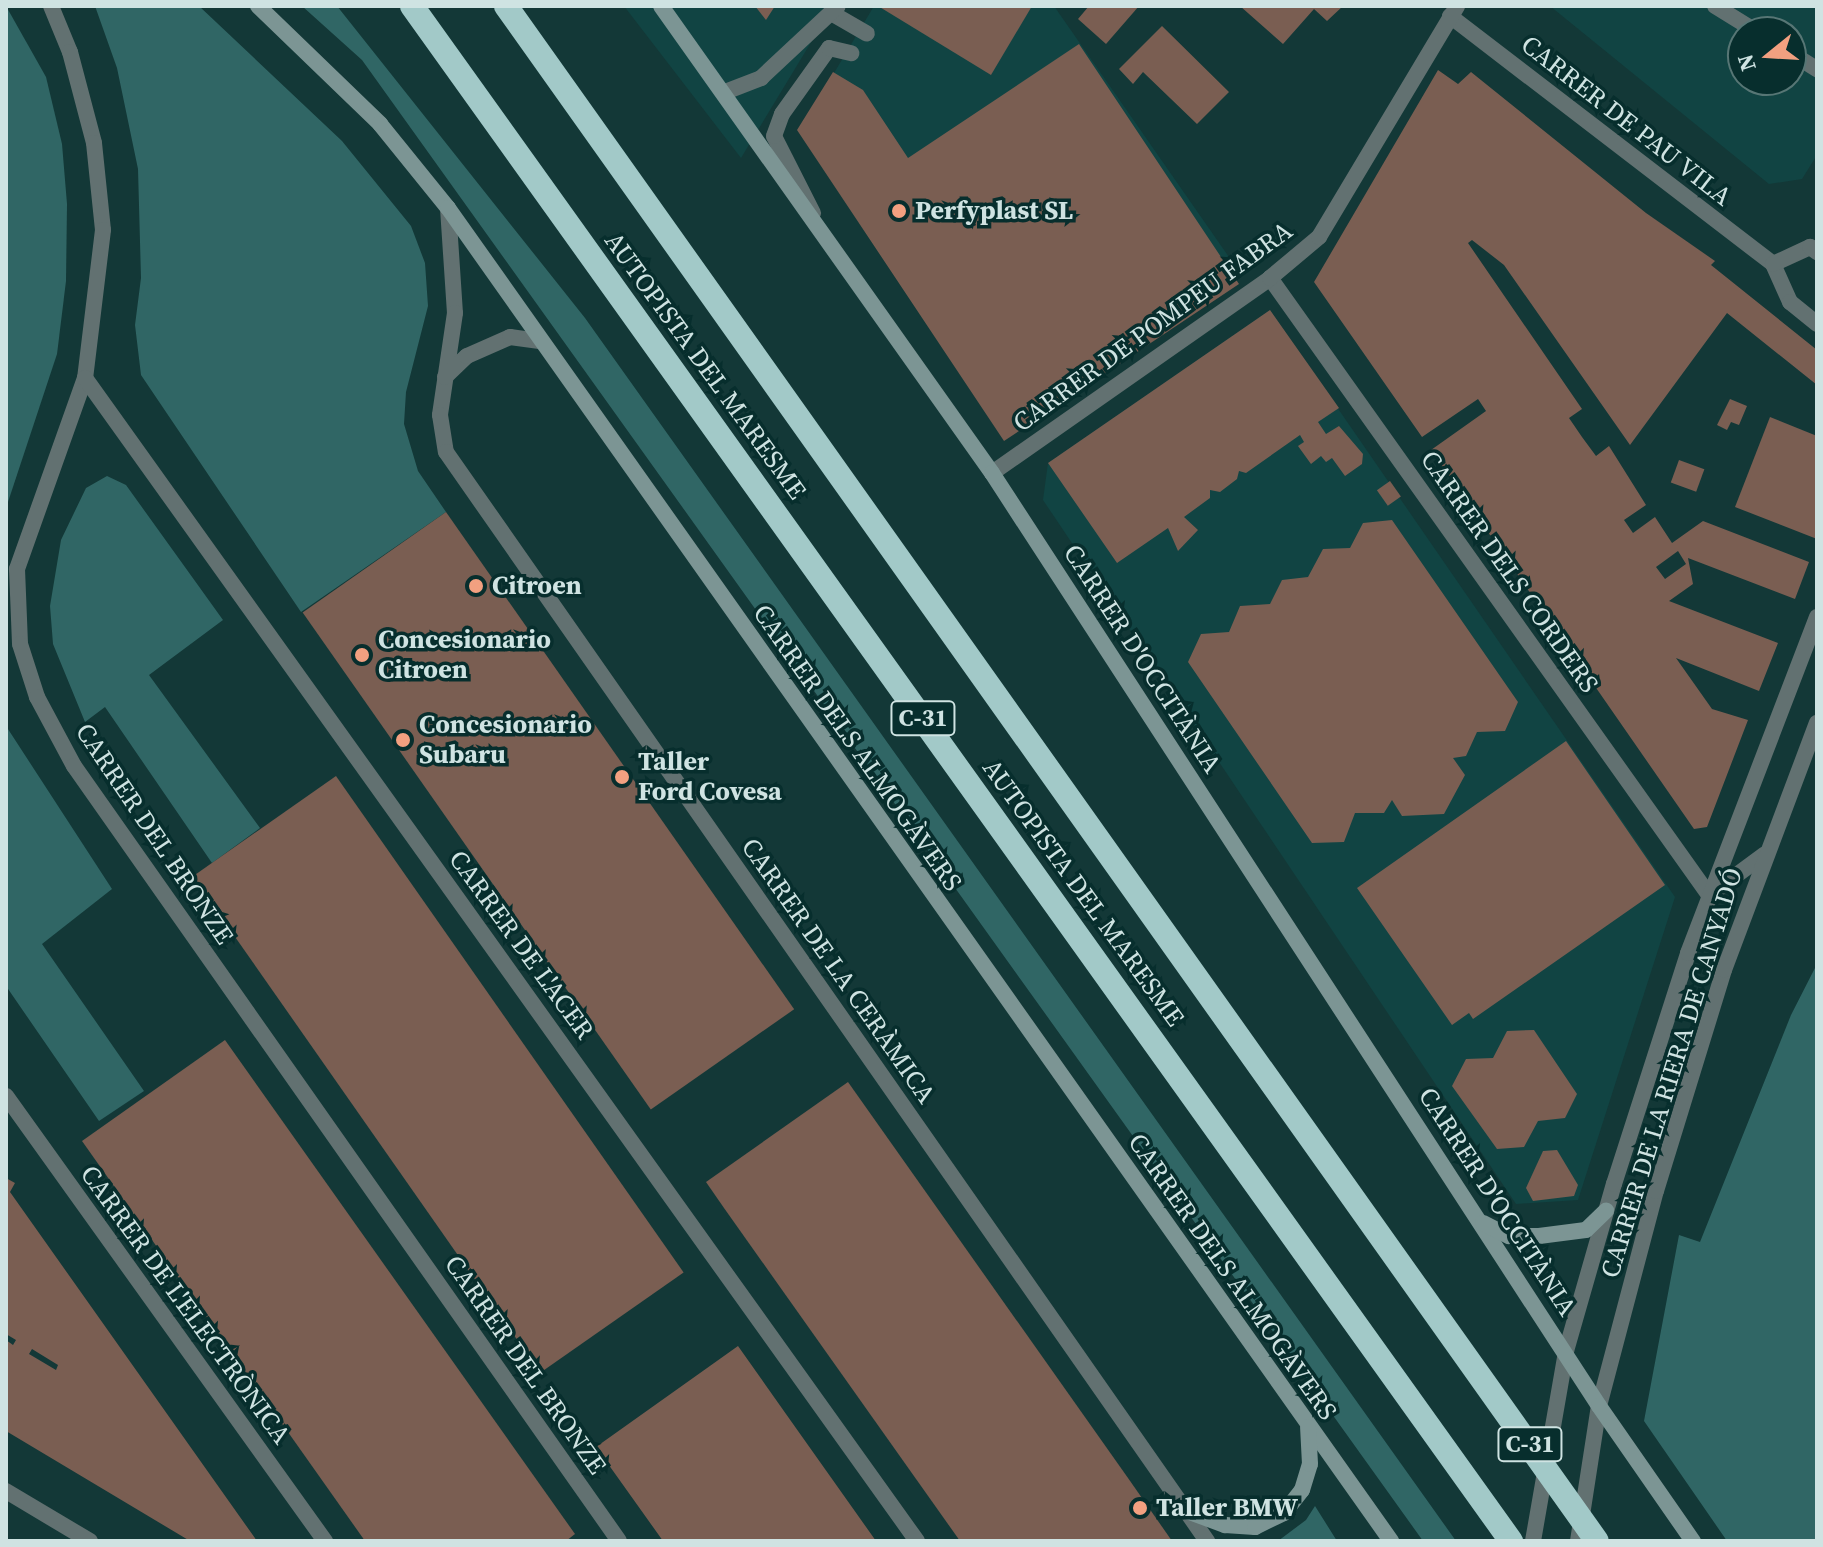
<!DOCTYPE html>
<html>
<head>
<meta charset="utf-8">
<style>
  body { margin:0 }
  #map { position:relative; width:1823px; height:1547px; overflow:hidden; background:#133837; font-family:"Source Serif 4",serif }
  div>[style] { position:absolute }
  .built>* { inset:0; background:#114443 }
  .green>* { inset:0; background:#306665 }
  .building>* { inset:0; background:#7a5e52; transform-origin:0 0 }
  .lane>* { height:16px; margin:-8px; padding:0 8px; transform-origin:8px; border-radius:8px; background:#627171 }
  .street>* { height:16px; margin:-8px; padding:0 8px; transform-origin:8px; border-radius:8px; background:#627171 }
  .secondary>* { height:16px; margin:-8px; padding:0 8px; transform-origin:8px; border-radius:8px; background:#7c9594 }
  .highway>* { height:24px; margin:-12px; padding:0 12px; transform-origin:12px; border-radius:12px; background:#a2c9c8 }
  .dots>* { width:22px; height:22px; translate:-50% -50%; box-sizing:border-box; border:4px solid #072e2d; border-radius:50% }
  span { translate:-50% -50%; white-space:nowrap; text-align:center; line-height:1.15; -webkit-text-stroke:7px #072e2d; paint-order:stroke }
  .shield-label span { padding:2px 6px; background:#072e2d; border:2px solid; border-radius:6px; -webkit-text-stroke-width:0 }
  .shield-label { font-size:24px; color:#cfe3e2; font-weight:700 }
  .street-label { font-size:26px; color:#cfe3e2 }
  .poi-label { font-size:26px; color:#cfe3e2; font-weight:700 }
  .left { translate:0 -50%; text-align:left }
  .frame { position:absolute; inset:0; border:8px solid #cfe3e2; pointer-events:none }
  .north { position:absolute; left:1727px; top:16px; width:80px; height:80px; box-sizing:border-box; background:#072e2d; border:2px solid #577675; border-radius:50%; rotate:252deg; font-size:22px; font-weight:700; line-height:32px; text-align:center; color:#cfe3e2 }
  .north::after { content:''; display:block; margin:auto; width:28px; height:36px; background:#f2a080; clip-path:polygon(50% 0,100% 100%,50% 72%,0 100%) }
</style>
</head>
<body>
<div id="map">
  <div class="built">
    <i style="clip-path:polygon(624px 6px,833px 6px,741px 158px)"></i>
    <i style="clip-path:polygon(874px 6px,1054px 6px,1238px 270px,1009px 427px,803px 125px)"></i>
    <i style="clip-path:polygon(evenodd,1550px 6px,1817px 6px,1817px 155px,1802px 179px,1769px 184px,1550px 6px,1743px 32px,1791px 32px,1791px 80px,1743px 80px,1743px 32px)"></i>
    <i style="clip-path:polygon(1270px 310px,1675px 897px,1578px 1200px,1516px 1204px,1043px 500px,1048px 463px)"></i>
  </div>
  <div class="green">
    <i style="clip-path:polygon(6px 6px,46px 77px,62px 144px,67px 204px,66px 281px,57px 354px,6px 508px)"></i>
    <i style="clip-path:polygon(95px 6px,199px 6px,342px 141px,411px 226px,425px 263px,428px 306px,406px 392px,404px 424px,418px 471px,446px 512px,301px 612px,141px 375px,135px 325px,141px 278px,138px 169px,117px 68px)"></i>
    <i style="clip-path:polygon(302px 6px,337px 6px,585px 318px,1456px 1541px,1423px 1541px,362px 60px)"></i>
    <i style="clip-path:polygon(107px 476px,126px 485px,223px 620px,149px 675px,260px 828px,212px 863px,105px 707px,85px 722px,53px 644px,50px 606px,61px 540px,86px 488px)"></i>
    <i style="clip-path:polygon(6px 726px,112px 889px,42px 944px,144px 1091px,99px 1121px,6px 986px)"></i>
    <i style="clip-path:polygon(1817px 964px,1817px 1541px,1727px 1541px,1644px 1421px,1679px 1235px,1700px 1242px,1791px 1015px)"></i>
    <i style="clip-path:polygon(1315px 1506px,1337px 1541px,1278px 1541px,1306px 1520px)"></i>
  </div>
  <div class="building">
    <i style="clip-path:polygon(755px 6px,775px 6px,766px 20px)"></i>
    <i style="clip-path:polygon(878px 6px,1032px 6px,991px 75px)"></i>
    <i style="clip-path:polygon(1089px 6px,1139px 6px,1106px 44px,1078px 19px)"></i>
    <i style="clip-path:polygon(1240px 6px,1343px 6px,1327px 21px,1314px 9px,1283px 44px)"></i>
    <i style="clip-path:polygon(1162px 26px,1229px 92px,1197px 124px,1143px 72px,1133px 84px,1119px 69px)"></i>
    <i style="clip-path:polygon(1079px 44px,1239px 284px,1004px 441px,797px 130px,833px 72px,863px 90px,908px 158px)"></i>
    <i style="clip-path:polygon(evenodd,1438px 70px,1458px 84px,1471px 72px,1646px 213px,1715px 261px,1711px 265px,1817px 350px,1817px 385px,1727px 313px,1630px 445px,1504px 265px,1472px 240px,1468px 243px,1582px 409px,1569px 418px,1582px 437px,1596px 456px,1609px 446px,1646px 505px,1624px 520px,1633px 533px,1655px 517px,1672px 543px,1703px 521px,1809px 562px,1795px 599px,1688px 558px,1693px 584px,1669px 601px,1778px 643px,1759px 691px,1676px 658px,1712px 709px,1748px 720px,1707px 827px,1694px 829px,1431px 450px,1486px 411px,1478px 399px,1422px 437px,1314px 282px,1438px 70px,1678px 551px,1686px 564px,1665px 579px,1656px 567px,1678px 551px)"></i>
    <i style="clip-path:polygon(1270px 310px,1339px 408px,1318px 422px,1326px 434px,1339px 426px,1363px 454px,1362px 464px,1345px 476px,1332px 458px,1326px 462px,1321px 456px,1311px 464px,1298px 446px,1304px 442px,1300px 435px,1246px 473px,1239px 471px,1237px 479px,1220px 492px,1210px 490px,1210px 498px,1184px 517px,1198px 530px,1178px 551px,1168px 528px,1117px 563px,1048px 463px)"></i>
    <i style="clip-path:polygon(1730px 399px,1747px 406px,1739px 425px,1731px 422px,1727px 430px,1717px 425px)"></i>
    <i style="clip-path:polygon(1770px 417px,1817px 436px,1817px 539px,1735px 507px)"></i>
    <i style="left:1679px;top:460px;width:27px;height:24px;rotate:20deg"></i>
    <i style="left:1390px;top:481px;width:19px;height:16px;rotate:55deg"></i>
    <i style="left:446px;top:512px;width:607px;height:175px;rotate:55deg"></i>
    <i style="clip-path:polygon(1392px 520px,1518px 702px,1505px 731px,1477px 732px,1466px 756px,1453px 758px,1465px 775px,1444px 814px,1402px 816px,1392px 800px,1384px 813px,1355px 813px,1344px 842px,1312px 843px,1188px 662px,1201px 634px,1229px 632px,1240px 606px,1270px 604px,1282px 580px,1308px 577px,1323px 549px,1350px 548px,1363px 523px)"></i>
    <i style="clip-path:polygon(1566px 741px,1665px 885px,1473px 1019px,1469px 1013px,1452px 1025px,1357px 888px)"></i>
    <i style="left:336px;top:776px;width:606px;height:175px;rotate:55deg"></i>
    <i style="clip-path:polygon(1534px 1030px,1577px 1094px,1565px 1118px,1538px 1121px,1524px 1147px,1497px 1149px,1452px 1086px,1466px 1059px,1493px 1058px,1507px 1031px)"></i>
    <i style="clip-path:polygon(225px 1040px,575px 1534px,566px 1541px,365px 1541px,82px 1141px)"></i>
    <i style="clip-path:polygon(848px 1082px,1128px 1478px,1172px 1541px,960px 1541px,724px 1208px,706px 1182px)"></i>
    <i style="clip-path:polygon(1557px 1150px,1578px 1185px,1574px 1196px,1533px 1201px,1526px 1188px,1543px 1151px)"></i>
    <i style="clip-path:polygon(evenodd,6px 1178px,15px 1183px,10px 1192px,257px 1541px,190px 1541px,6px 1431px,6px 1340px,13px 1345px,16px 1340px,6px 1334px,6px 1178px,32px 1349px,58px 1365px,56px 1370px,29px 1354px,32px 1349px)"></i>
    <i style="clip-path:polygon(738px 1346px,786px 1414px,876px 1541px,663px 1541px,596px 1447px)"></i>
  </div>
  <div class="lane">
    <i style="left:833px;top:14px;width:39px;rotate:30deg"></i>
    <i style="left:813px;top:213px;width:86px;rotate:-116.9deg"></i>
    <i style="left:774px;top:136px;width:23px;rotate:-70deg"></i>
    <i style="left:782px;top:114px;width:81px;rotate:-54.5deg"></i>
    <i style="left:829px;top:48px;width:23px;rotate:13deg"></i>
  </div>
  <div class="street">
    <i style="left:51px;top:6px;width:50px;rotate:67.6deg"></i>
    <i style="left:70px;top:52px;width:94px;rotate:75.2deg"></i>
    <i style="left:94px;top:143px;width:87px;rotate:84.1deg"></i>
    <i style="left:103px;top:230px;width:149px;rotate:96.9deg"></i>
    <i style="left:85px;top:378px;width:203px;rotate:109.6deg"></i>
    <i style="left:17px;top:569px;width:75px;rotate:87.7deg"></i>
    <i style="left:20px;top:644px;width:56px;rotate:72.2deg"></i>
    <i style="left:37px;top:697px;width:78px;rotate:61.8deg"></i>
    <i style="left:74px;top:766px;width:947px;rotate:54.88deg"></i>
    <i style="left:1715px;top:6px;width:49px;rotate:31.8deg"></i>
    <i style="left:1450px;top:16px;width:407px;rotate:37.5deg"></i>
    <i style="left:1773px;top:264px;width:42px;rotate:65.9deg"></i>
    <i style="left:1790px;top:302px;width:35px;rotate:39deg"></i>
    <i style="left:1791px;top:53px;width:31px;rotate:32deg"></i>
    <i style="left:725px;top:92px;width:39px;rotate:-21deg"></i>
    <i style="left:761px;top:78px;width:105px;rotate:-43.1deg"></i>
    <i style="left:448px;top:208px;width:105px;rotate:86.2deg"></i>
    <i style="left:455px;top:313px;width:103px;rotate:98.4deg"></i>
    <i style="left:440px;top:415px;width:37px;rotate:81deg"></i>
    <i style="left:446px;top:452px;width:1329px;rotate:55.05deg"></i>
    <i style="left:1773px;top:264px;width:41px;rotate:-24.7deg"></i>
    <i style="left:1810px;top:247px;width:9px;rotate:36deg"></i>
    <i style="left:1270px;top:278px;width:757px;rotate:54.57deg"></i>
    <i style="left:445px;top:377px;width:30px;rotate:-44deg"></i>
    <i style="left:467px;top:356px;width:47px;rotate:-23.8deg"></i>
    <i style="left:510px;top:337px;width:30px;rotate:8deg"></i>
    <i style="left:85px;top:378px;width:1430px;rotate:54.42deg"></i>
    <i style="left:992px;top:473px;width:340px;rotate:-35deg"></i>
    <i style="left:1270px;top:278px;width:64px;rotate:-39.9deg"></i>
    <i style="left:1319px;top:237px;width:269px;rotate:-59.1deg"></i>
    <i style="left:1711px;top:894px;width:67px;rotate:-36.5deg"></i>
    <i style="left:6px;top:1096px;width:548px;rotate:54.37deg"></i>
    <i style="left:6px;top:1491px;width:98px;rotate:30.8deg"></i>
    <i style="left:1533px;top:1541px;width:193px;rotate:-80.1deg"></i>
    <i style="left:1566px;top:1351px;width:174px;rotate:-74deg"></i>
    <i style="left:1614px;top:1184px;width:243px;rotate:-72.2deg"></i>
    <i style="left:1688px;top:953px;width:360px;rotate:-69deg"></i>
    <i style="left:1578px;top:1541px;width:137px;rotate:-81.2deg"></i>
    <i style="left:1599px;top:1406px;width:222px;rotate:-75.2deg"></i>
    <i style="left:1656px;top:1191px;width:231px;rotate:-72.9deg"></i>
    <i style="left:1724px;top:970px;width:264px;rotate:-69.4deg"></i>
  </div>
  <div class="secondary">
    <i style="left:258px;top:6px;width:170px;rotate:44deg"></i>
    <i style="left:380px;top:124px;width:108px;rotate:51deg"></i>
    <i style="left:448px;top:208px;width:1633px;rotate:54.72deg"></i>
    <i style="left:661px;top:6px;width:572px;rotate:54.67deg"></i>
    <i style="left:992px;top:473px;width:1113px;rotate:56.95deg"></i>
    <i style="left:1599px;top:1406px;width:165px;rotate:55.2deg"></i>
    <i style="left:1483px;top:1223px;width:29px;rotate:27deg"></i>
    <i style="left:1509px;top:1236px;width:30px"></i>
    <i style="left:1539px;top:1236px;width:47px;rotate:-7.3deg"></i>
    <i style="left:1586px;top:1230px;width:28px;rotate:-44deg"></i>
    <i style="left:1184px;top:1510px;width:44px;rotate:20.1deg"></i>
    <i style="left:1225px;top:1525px;width:30px;rotate:4deg"></i>
    <i style="left:1255px;top:1527px;width:32px;rotate:-26deg"></i>
    <i style="left:1284px;top:1513px;width:29px;rotate:-52deg"></i>
    <i style="left:1302px;top:1490px;width:27px;rotate:-73deg"></i>
    <i style="left:1310px;top:1464px;width:37px;rotate:-93deg"></i>
  </div>
  <div class="highway">
    <i style="left:412px;top:6px;width:1888px;rotate:54.4deg"></i>
    <i style="left:506px;top:6px;width:1883px;rotate:54.6deg"></i>
  </div>
  <div class="dots">
    <i style="left:899px;top:211px;background:#f2a080"></i>
    <i style="left:476px;top:586px;background:#f2a080"></i>
    <i style="left:362px;top:655px;background:#f2a080"></i>
    <i style="left:403px;top:740px;background:#f2a080"></i>
    <i style="left:622px;top:777px;background:#f2a080"></i>
    <i style="left:1140px;top:1508px;background:#f2a080"></i>
  </div>
  <div class="shield-label">
    <span style="left:923px;top:718px">C-31</span>
    <span style="left:1530px;top:1444px">C-31</span>
  </div>
  <div class="street-label">
    <span style="left:1626px;top:121px;rotate:38deg">CARRER DE PAU VILA</span>
    <span style="left:1153px;top:327px;rotate:-36deg">CARRER DE POMPEU FABRA</span>
    <span style="left:705px;top:366px;rotate:54deg">AUTOPISTA DEL MARESME</span>
    <span style="left:1509px;top:572px;rotate:55deg">CARRER DELS CORDERS</span>
    <span style="left:1142px;top:659px;rotate:57deg">CARRER D'OCCITÀNIA</span>
    <span style="left:857px;top:748px;rotate:55deg">CARRER DELS ALMOGÀVERS</span>
    <span style="left:154px;top:834px;rotate:56deg">CARRER DEL BRONZE</span>
    <span style="left:1083px;top:893px;rotate:54deg">AUTOPISTA DEL MARESME</span>
    <span style="left:521px;top:945px;rotate:54deg">CARRER DE L'ACER</span>
    <span style="left:838px;top:971px;rotate:55deg">CARRER DE LA CERÀMICA</span>
    <span style="left:1672px;top:1073px;rotate:-73deg">CARRER DE LA RIERA DE CANYADÓ</span>
    <span style="left:1497px;top:1202px;rotate:57deg">CARRER D'OCCITÀNIA</span>
    <span style="left:1232px;top:1277px;rotate:55deg">CARRER DELS ALMOGÀVERS</span>
    <span style="left:185px;top:1305px;rotate:54deg">CARRER DE L'ELECTRÒNICA</span>
    <span style="left:525px;top:1365px;rotate:55deg">CARRER DEL BRONZE</span>
  </div>
  <div class="poi-label">
    <span class="left" style="left:915px;top:211px">Perfyplast SL</span>
    <span class="left" style="left:492px;top:586px">Citroen</span>
    <span class="left" style="left:378px;top:655px">Concesionario<br>Citroen</span>
    <span class="left" style="left:419px;top:740px">Concesionario<br>Subaru</span>
    <span class="left" style="left:638px;top:777px">Taller<br>Ford Covesa</span>
    <span class="left" style="left:1156px;top:1508px">Taller BMW</span>
  </div>
  <div class="frame"></div>
  <div class="north">N</div>
</div>
</body>
</html>
